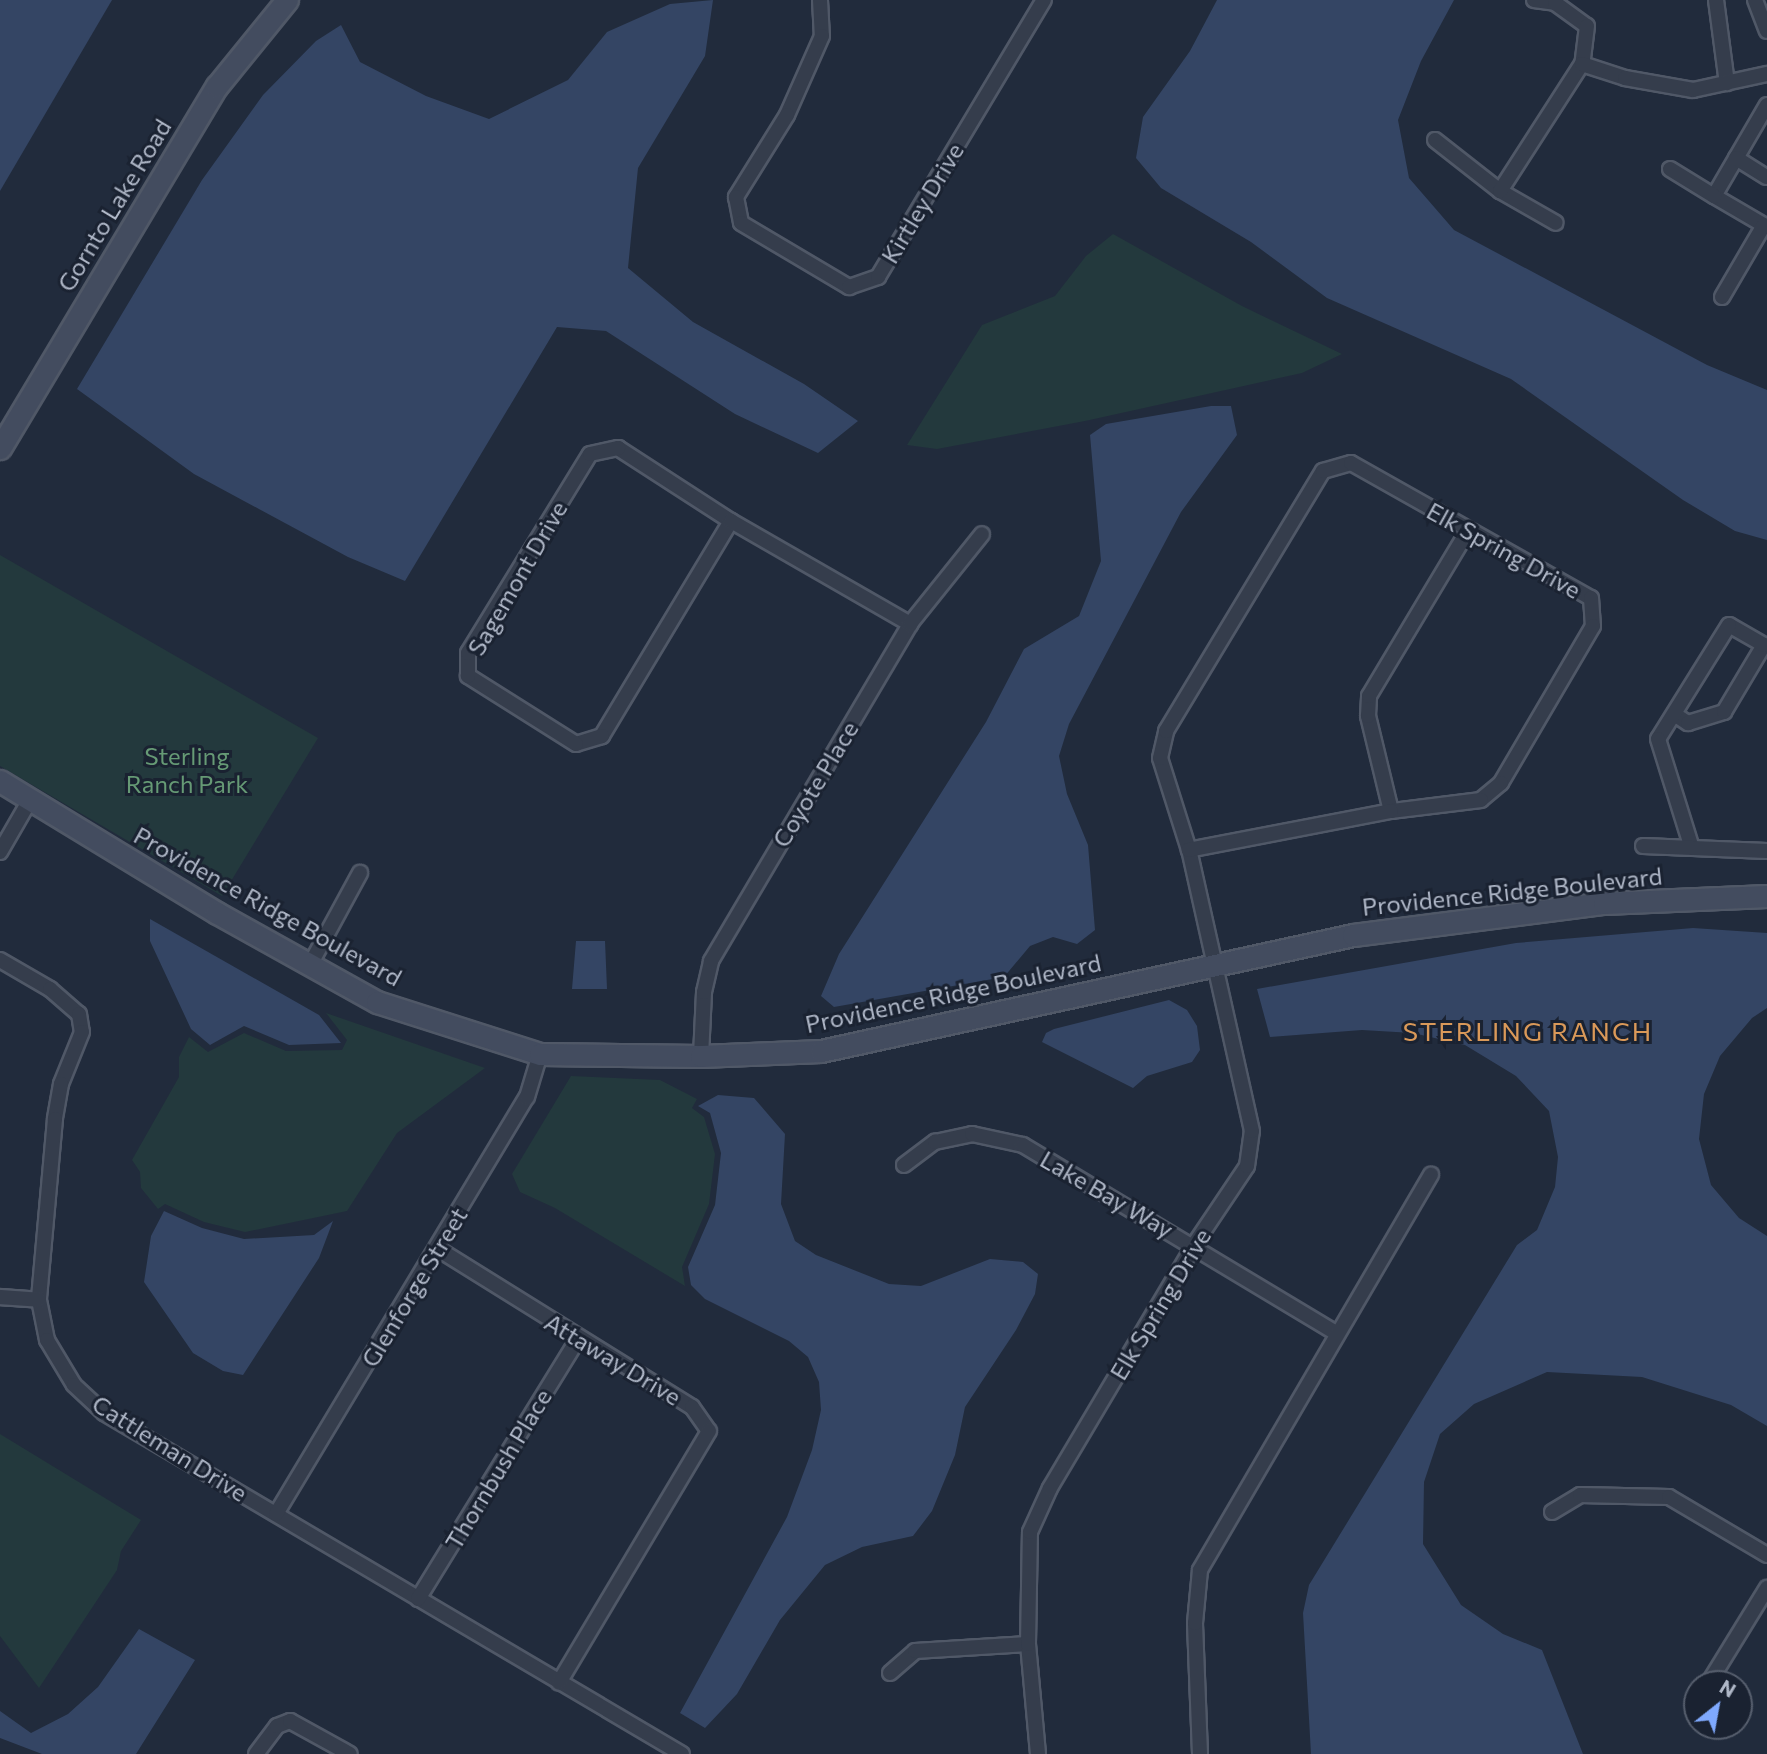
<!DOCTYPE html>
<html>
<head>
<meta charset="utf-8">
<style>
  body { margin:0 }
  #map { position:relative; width:1767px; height:1754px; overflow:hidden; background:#212b3c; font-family:Commissioner,sans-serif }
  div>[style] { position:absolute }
  .green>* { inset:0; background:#23393d }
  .water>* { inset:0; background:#344564 }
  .roads { filter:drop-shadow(2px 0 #505867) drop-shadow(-2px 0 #505867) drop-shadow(0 2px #505867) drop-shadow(0 -2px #505867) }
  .street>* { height:14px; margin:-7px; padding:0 7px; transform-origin:7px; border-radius:7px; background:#353d4c }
  .secondary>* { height:21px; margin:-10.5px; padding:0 10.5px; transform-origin:10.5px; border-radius:10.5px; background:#434c5f }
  span { translate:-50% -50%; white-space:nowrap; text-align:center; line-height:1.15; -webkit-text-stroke:6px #1a2231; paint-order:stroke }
  .street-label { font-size:24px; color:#b0b8c8 }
  .park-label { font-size:24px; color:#669a75 }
  .neighbourhood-label { font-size:26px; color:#da9959; letter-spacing:2px }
  .north { position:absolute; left:1683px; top:1670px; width:70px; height:70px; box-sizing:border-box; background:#1a2231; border:2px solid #565e6d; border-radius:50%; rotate:31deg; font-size:19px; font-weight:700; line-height:28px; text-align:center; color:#b0b8c8 }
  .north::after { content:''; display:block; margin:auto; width:24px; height:32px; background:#7fa9fe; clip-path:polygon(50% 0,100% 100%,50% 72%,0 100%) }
</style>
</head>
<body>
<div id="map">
  <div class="green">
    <i style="clip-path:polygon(1113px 234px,1242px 306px,1342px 354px,1302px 373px,1085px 421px,937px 449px,907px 445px,982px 325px,1055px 296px,1086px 256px)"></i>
    <i style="clip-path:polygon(0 555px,318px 738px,222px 896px,0 766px)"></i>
    <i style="clip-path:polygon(326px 1013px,485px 1068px,397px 1133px,347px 1211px,245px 1232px,204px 1222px,165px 1204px,158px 1209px,141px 1188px,140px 1172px,132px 1160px,179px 1077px,179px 1057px,189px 1037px,208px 1052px,244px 1033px,286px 1051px,342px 1050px,347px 1040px)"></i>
    <i style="clip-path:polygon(571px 1076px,660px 1080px,697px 1099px,692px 1108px,704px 1117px,715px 1154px,709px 1204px,682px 1267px,685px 1286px,555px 1208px,520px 1192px,512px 1174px)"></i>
    <i style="clip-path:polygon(0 1434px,141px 1520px,121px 1551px,117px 1570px,39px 1688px,0 1636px)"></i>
  </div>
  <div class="water">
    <i style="clip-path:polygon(0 0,112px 0,0 191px)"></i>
    <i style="clip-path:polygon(713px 0,705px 56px,638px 168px,628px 268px,693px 322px,804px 384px,858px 421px,818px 453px,735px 414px,606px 331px,557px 327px,405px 581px,348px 557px,194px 474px,77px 389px,202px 180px,263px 95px,316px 41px,341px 25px,360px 62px,426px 96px,489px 119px,568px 80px,607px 32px,670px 4px)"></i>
    <i style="clip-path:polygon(1217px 0,1454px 0,1421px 61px,1398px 120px,1409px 178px,1454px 230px,1707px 365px,1767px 390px,1767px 540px,1735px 531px,1683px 500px,1511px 379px,1327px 298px,1251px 242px,1161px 188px,1136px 158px,1143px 117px,1190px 51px)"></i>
    <i style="clip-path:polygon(1211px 406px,1231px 406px,1237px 435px,1181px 512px,1069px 724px,1059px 756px,1067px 794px,1088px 845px,1095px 930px,1077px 944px,1053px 937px,1030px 946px,1004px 977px,834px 1007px,821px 996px,839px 954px,986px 722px,1024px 649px,1079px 616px,1101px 561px,1090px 435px,1106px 424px)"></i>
    <i style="clip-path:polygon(150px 919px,319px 1015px,341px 1043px,289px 1045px,244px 1026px,210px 1045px,191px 1029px,150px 941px)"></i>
    <i style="clip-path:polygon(1693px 928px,1767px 933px,1767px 1008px,1752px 1018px,1720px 1056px,1704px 1094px,1699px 1139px,1711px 1185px,1739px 1218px,1767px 1236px,1767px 1426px,1731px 1405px,1642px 1377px,1547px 1372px,1474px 1404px,1440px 1434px,1424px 1482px,1423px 1544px,1461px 1605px,1503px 1634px,1542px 1650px,1583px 1754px,1311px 1754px,1303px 1613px,1309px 1585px,1517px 1245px,1537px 1230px,1555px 1187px,1558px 1157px,1549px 1111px,1516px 1076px,1465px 1045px,1413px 1033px,1362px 1030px,1270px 1037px,1257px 989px,1516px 943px)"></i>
    <i style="clip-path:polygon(576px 941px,605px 941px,607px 989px,572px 989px)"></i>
    <i style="clip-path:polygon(1169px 1000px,1187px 1010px,1197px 1026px,1200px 1050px,1192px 1062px,1147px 1076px,1133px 1088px,1042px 1042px,1046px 1033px,1054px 1029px)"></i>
    <i style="clip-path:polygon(718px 1095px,754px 1098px,785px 1134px,781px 1204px,795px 1241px,816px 1255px,889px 1284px,921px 1286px,990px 1259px,1023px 1262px,1038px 1274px,1035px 1294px,1016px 1330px,965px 1407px,955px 1455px,932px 1511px,913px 1536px,862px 1547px,825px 1565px,780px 1620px,737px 1694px,705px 1728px,680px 1713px,787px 1517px,812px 1450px,821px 1410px,819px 1382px,808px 1357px,789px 1341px,705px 1299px,691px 1285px,688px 1267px,715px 1205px,721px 1153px,710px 1113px,698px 1106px)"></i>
    <i style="clip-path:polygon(164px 1211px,202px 1228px,244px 1239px,314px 1235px,333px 1221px,319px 1258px,243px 1375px,223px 1371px,193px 1353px,144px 1282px,151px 1236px)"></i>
    <i style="clip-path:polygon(139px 1629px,195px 1660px,136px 1754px,42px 1754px,0 1738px,0 1711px,31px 1733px,68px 1714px,98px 1687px)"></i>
  </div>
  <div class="roads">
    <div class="street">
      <i style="left:820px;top:0;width:36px;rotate:87deg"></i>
      <i style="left:822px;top:36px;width:86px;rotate:113.9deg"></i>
      <i style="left:787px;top:115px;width:97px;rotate:121.9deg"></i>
      <i style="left:736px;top:197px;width:26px;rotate:79deg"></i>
      <i style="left:741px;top:223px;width:126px;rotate:30.7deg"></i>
      <i style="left:849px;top:287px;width:31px;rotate:-19deg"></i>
      <i style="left:878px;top:277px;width:323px;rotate:-59.1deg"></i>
      <i style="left:1534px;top:0;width:21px;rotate:8deg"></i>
      <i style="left:1555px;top:3px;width:39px;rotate:36deg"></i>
      <i style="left:1587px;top:26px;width:38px;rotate:97deg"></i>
      <i style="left:1716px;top:0;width:84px;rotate:82.5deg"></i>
      <i style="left:1755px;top:0;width:33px;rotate:69deg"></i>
      <i style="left:1767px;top:105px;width:105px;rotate:120.2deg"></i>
      <i style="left:1714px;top:196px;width:61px;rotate:30.3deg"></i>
      <i style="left:1435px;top:140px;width:83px;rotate:38.1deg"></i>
      <i style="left:1500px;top:191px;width:64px;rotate:29.7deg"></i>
      <i style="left:1736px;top:158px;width:36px;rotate:32deg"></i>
      <i style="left:1670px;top:169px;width:52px;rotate:31.5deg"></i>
      <i style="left:1500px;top:191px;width:151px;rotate:-57.2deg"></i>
      <i style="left:1582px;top:64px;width:45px;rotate:18deg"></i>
      <i style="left:1625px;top:78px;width:69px;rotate:10deg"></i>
      <i style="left:1693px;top:90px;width:76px;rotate:-12.2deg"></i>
      <i style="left:1722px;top:297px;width:83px;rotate:-59.7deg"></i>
      <i style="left:618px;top:448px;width:135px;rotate:32.9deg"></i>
      <i style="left:731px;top:521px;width:251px;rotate:121deg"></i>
      <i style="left:602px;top:736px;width:27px;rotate:163deg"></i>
      <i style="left:576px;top:744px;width:128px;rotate:-147.8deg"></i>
      <i style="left:468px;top:676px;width:23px;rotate:-90deg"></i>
      <i style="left:468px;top:653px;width:233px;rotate:-58.5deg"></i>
      <i style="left:590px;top:454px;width:29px;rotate:-12deg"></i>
      <i style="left:731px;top:521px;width:207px;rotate:29.9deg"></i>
      <i style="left:1674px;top:714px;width:17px;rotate:33deg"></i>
      <i style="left:1688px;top:723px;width:38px;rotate:-17deg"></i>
      <i style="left:1724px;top:712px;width:78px;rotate:-59.2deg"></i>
      <i style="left:1764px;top:645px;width:40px;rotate:-150.3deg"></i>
      <i style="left:1729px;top:625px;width:134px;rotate:121.9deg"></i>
      <i style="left:1658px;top:739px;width:114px;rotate:72.7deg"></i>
      <i style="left:1391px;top:811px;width:98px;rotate:-103.6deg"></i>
      <i style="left:1368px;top:716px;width:20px;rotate:-87deg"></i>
      <i style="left:1369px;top:696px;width:191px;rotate:-59.1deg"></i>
      <i style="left:1643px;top:846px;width:124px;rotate:2.3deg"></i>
      <i style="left:0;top:852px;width:60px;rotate:-60deg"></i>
      <i style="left:0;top:960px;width:58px;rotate:30.1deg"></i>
      <i style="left:50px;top:989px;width:38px;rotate:41deg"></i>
      <i style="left:79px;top:1014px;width:18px;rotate:81deg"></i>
      <i style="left:82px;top:1032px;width:56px;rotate:112deg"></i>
      <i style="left:61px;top:1084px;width:36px;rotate:100deg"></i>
      <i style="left:55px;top:1119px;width:182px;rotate:95.1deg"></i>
      <i style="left:39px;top:1300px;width:41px;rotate:78.7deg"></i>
      <i style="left:47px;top:1340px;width:52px;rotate:59deg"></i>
      <i style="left:74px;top:1385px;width:41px;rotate:43deg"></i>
      <i style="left:104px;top:1413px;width:671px;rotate:30.54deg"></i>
      <i style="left:310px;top:965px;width:105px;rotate:-61.5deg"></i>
      <i style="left:701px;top:1056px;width:64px;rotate:-87.3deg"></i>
      <i style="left:704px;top:992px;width:32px;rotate:-77deg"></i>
      <i style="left:711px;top:961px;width:391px;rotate:-59.4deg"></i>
      <i style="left:910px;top:624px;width:115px;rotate:-51.3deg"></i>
      <i style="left:904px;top:1165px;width:39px;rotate:-37deg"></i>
      <i style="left:935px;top:1142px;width:38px;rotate:-12deg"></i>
      <i style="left:972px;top:1134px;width:52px;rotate:12.2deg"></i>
      <i style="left:1023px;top:1145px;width:365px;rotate:31deg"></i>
      <i style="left:438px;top:1249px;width:299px;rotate:31.9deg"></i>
      <i style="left:692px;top:1407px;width:29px;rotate:55deg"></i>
      <i style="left:709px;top:1431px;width:293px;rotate:120.8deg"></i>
      <i style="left:0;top:1297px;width:39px;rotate:4deg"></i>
      <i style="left:1552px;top:1512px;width:33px;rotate:-31deg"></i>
      <i style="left:1580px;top:1495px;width:89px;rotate:1.3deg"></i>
      <i style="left:1669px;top:1497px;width:114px;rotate:30.6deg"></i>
      <i style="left:276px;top:1514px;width:487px;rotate:-59deg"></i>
      <i style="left:527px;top:1097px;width:45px;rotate:-73.2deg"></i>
      <i style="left:418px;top:1599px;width:305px;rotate:-58.4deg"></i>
      <i style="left:890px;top:1673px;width:33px;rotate:-41deg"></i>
      <i style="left:915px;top:1651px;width:113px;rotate:-3.5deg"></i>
      <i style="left:1708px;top:1684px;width:113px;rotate:-58.4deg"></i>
      <i style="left:256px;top:1754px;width:35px;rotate:-53deg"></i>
      <i style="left:277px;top:1726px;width:14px;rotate:-21deg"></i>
      <i style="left:290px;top:1721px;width:68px;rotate:28.8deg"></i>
      <i style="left:1038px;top:1754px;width:110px;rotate:-95.2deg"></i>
      <i style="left:1028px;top:1644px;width:112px;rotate:-89deg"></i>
      <i style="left:1030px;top:1532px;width:48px;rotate:-65.6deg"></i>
      <i style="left:1050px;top:1488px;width:282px;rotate:-59.3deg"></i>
      <i style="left:1194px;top:1245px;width:95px;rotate:-56.1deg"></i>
      <i style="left:1247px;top:1166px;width:35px;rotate:-82deg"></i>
      <i style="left:1252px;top:1131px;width:288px;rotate:-102.6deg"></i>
      <i style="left:1189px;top:850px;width:96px;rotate:-107.5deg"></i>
      <i style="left:1160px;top:758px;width:28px;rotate:-77deg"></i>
      <i style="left:1166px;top:731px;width:304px;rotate:-58.9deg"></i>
      <i style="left:1323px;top:471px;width:29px;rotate:-16deg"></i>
      <i style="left:1351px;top:463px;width:275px;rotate:29.4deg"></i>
      <i style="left:1591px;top:598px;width:28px;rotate:86deg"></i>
      <i style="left:1593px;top:626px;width:182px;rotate:120.4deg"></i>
      <i style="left:1501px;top:783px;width:26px;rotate:140deg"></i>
      <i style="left:1481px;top:800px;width:91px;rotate:173deg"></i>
      <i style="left:1391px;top:811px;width:206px;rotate:169.1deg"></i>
      <i style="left:1200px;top:1754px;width:131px;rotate:-92.2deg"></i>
      <i style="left:1195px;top:1623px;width:53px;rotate:-84.6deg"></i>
      <i style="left:1200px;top:1570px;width:458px;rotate:-59.7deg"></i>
    </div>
    <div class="secondary">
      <i style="left:0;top:448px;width:422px;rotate:-59.1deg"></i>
      <i style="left:217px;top:86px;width:111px;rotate:-50.9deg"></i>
      <i style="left:0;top:781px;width:254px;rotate:31.3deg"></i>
      <i style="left:217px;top:913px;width:183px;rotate:29.1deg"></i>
      <i style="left:377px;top:1002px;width:171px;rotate:17.7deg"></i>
      <i style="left:540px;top:1054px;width:161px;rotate:0.7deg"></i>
      <i style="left:701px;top:1056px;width:120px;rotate:-2.4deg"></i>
      <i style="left:821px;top:1051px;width:544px;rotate:-12.3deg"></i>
      <i style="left:1353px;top:935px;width:253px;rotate:-7.3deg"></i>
      <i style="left:1604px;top:903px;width:163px;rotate:-2.5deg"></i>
    </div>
  </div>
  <div class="street-label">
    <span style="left:922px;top:203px;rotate:-59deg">Kirtley Drive</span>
    <span style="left:114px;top:205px;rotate:-59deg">Gornto Lake Road</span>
    <span style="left:1504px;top:550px;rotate:29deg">Elk Spring Drive</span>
    <span style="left:517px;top:578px;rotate:-60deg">Sagemont Drive</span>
    <span style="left:815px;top:784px;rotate:-59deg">Coyote Place</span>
    <span style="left:1512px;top:891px;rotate:-6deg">Providence Ridge Boulevard</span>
    <span style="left:268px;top:906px;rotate:29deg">Providence Ridge Boulevard</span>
    <span style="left:953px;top:993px;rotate:-12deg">Providence Ridge Boulevard</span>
    <span style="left:1107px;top:1194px;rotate:30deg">Lake Bay Way</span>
    <span style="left:414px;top:1287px;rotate:-59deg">Glenforge Street</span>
    <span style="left:1160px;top:1304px;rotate:-59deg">Elk Spring Drive</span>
    <span style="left:613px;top:1359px;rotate:31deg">Attaway Drive</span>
    <span style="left:170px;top:1448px;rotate:32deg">Cattleman Drive</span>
    <span style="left:498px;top:1469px;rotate:-59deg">Thornbush Place</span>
  </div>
  <div class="park-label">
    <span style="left:187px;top:770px">Sterling<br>Ranch Park</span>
  </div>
  <div class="neighbourhood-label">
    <span style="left:1528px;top:1031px">STERLING RANCH</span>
  </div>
  <div class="north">N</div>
</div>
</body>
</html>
